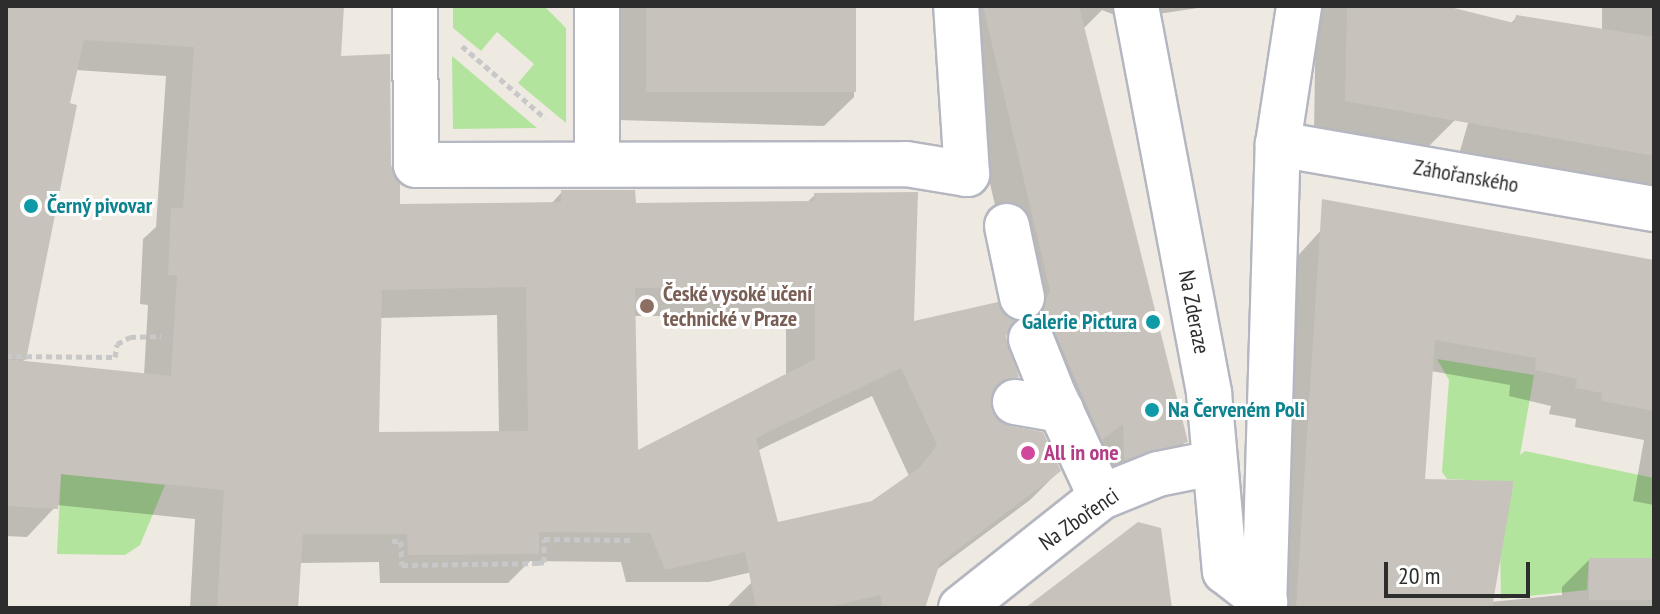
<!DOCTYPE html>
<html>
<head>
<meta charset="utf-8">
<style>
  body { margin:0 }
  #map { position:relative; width:1660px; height:614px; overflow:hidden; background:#eee9e1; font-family:"PT Sans Narrow",sans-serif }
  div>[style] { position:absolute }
  .green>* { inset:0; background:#b3e49e }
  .shadow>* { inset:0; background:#0003 }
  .building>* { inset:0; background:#c7c3bc; transform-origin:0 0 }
  .path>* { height:5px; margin-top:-2.5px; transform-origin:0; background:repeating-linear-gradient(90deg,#c8c8c8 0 6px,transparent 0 10px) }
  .roads { filter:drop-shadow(2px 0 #b4b6c0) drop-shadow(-2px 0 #b4b6c0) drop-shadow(0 2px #b4b6c0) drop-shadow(0 -2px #b4b6c0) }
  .minor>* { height:44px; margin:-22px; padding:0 22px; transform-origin:22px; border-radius:22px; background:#fff }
  .dots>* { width:22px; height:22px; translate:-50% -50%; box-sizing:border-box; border:4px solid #fff; border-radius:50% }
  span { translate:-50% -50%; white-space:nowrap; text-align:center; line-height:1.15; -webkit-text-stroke:6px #fff; paint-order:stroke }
  .street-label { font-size:22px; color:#2d2d2d }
  .culture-label { font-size:22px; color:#0d838f; font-weight:700 }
  .left { translate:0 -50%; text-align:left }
  .right { translate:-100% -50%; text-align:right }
  .education-label { font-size:22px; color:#785e54; font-weight:700 }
  .hotel-label { font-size:22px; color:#b23c85; font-weight:700 }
  .frame { position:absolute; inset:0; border:8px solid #2d2d2d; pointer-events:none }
  .scale { position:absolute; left:1384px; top:562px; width:146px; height:36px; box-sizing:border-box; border:4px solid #2d2d2d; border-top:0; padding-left:10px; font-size:24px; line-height:28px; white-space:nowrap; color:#2d2d2d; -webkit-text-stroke:6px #fff; paint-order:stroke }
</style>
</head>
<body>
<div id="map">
  <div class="green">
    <i style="clip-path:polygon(453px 6px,544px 6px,566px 28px,566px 123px,518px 83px,534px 64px,497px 32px,481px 51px,453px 28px)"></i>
    <i style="clip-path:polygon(452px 56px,537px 128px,453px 129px)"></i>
    <i style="clip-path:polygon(1437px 359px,1534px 375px,1520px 455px,1525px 451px,1654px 478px,1654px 558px,1589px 558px,1587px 590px,1501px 599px,1500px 543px,1514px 482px,1447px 479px,1442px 472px,1449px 380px)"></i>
    <i style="clip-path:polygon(61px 474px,165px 485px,140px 545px,125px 555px,57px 554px)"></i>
  </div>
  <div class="shadow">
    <i style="clip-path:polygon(evenodd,6px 6px,343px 6px,338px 58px,389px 166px,398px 206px,550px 205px,562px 192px,634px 205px,806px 203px,815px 195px,911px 324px,1004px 336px,1017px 377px,991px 403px,990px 412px,1059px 471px,1030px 500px,935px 571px,923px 608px,726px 608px,752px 582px,909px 476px,872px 396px,757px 451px,752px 572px,709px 582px,626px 582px,621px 562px,530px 561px,508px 583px,380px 583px,379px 562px,299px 563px,296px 608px,190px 608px,195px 519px,57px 505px,27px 537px,6px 536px,6px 6px,76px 70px,166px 76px,156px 227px,143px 239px,140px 304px,148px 305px,144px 375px,23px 363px,74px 106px,68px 104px,76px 70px,6px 6px,497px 315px,499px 433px,377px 434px,380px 318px,497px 315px,6px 6px,633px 316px,786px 316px,786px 375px,636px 453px,633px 316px)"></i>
    <i style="clip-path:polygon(617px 6px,854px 6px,854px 97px,824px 126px,618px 120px)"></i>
    <i style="clip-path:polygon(949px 6px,1211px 6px,1125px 19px,1102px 10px,1083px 29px,1186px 441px,1157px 470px,1096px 488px,1022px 322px)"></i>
    <i style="clip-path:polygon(1316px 6px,1452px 6px,1455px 120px,1423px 152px,1314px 133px)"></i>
    <i style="clip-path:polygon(1602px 6px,1654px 6px,1654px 187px,1460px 151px,1491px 43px,1517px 17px,1602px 30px)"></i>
    <i style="clip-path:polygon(1344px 205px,1654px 262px,1654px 505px,1633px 501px,1644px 440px,1575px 427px,1576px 419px,1549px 414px,1551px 406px,1509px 396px,1510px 385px,1431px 371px,1422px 480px,1491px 602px,1562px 595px,1562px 587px,1589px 560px,1654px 560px,1654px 608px,1271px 608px,1294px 260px)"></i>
  </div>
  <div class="building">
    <i style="clip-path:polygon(evenodd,6px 6px,344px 6px,341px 56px,390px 54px,391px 165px,400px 183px,400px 204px,561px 202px,561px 190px,635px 190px,636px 203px,814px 201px,814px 193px,918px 192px,914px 321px,998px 302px,1015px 321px,1006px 336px,1019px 377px,995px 387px,992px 411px,1010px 426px,1043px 432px,1061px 471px,940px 563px,925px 608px,883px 608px,880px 595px,825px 608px,756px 608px,745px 552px,665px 570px,650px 533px,539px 532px,539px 554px,408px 555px,407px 534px,303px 534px,298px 608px,217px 608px,224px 490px,61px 474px,58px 509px,6px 506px,6px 359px,171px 376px,177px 276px,168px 275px,171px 208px,183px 208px,194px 47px,84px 40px,70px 103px,77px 105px,26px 360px,6px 358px,6px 6px,526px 287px,528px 431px,379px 432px,382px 290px,526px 287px,6px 6px,815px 287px,815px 359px,638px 450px,635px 288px,815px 287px,6px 6px,901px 368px,937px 445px,920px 467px,872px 501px,778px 522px,756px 438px,901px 368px)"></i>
    <i style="left:646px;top:6px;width:210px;height:86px"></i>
    <i style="clip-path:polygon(983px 6px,1079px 6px,1188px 442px,1124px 461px,1123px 424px,1102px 440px,1054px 330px,1038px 316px,1050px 291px)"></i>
    <i style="clip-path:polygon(1347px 6px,1446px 6px,1514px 23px,1516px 15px,1654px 37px,1654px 156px,1345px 101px)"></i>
    <i style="clip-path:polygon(1322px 199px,1654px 260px,1654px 411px,1601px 401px,1602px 393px,1575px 388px,1577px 379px,1535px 370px,1536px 358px,1435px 340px,1425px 479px,1514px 481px,1492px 608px,1296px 608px)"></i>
    <i style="clip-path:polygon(1138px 522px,1161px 528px,1172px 608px,1025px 608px)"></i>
    <i style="left:1589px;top:558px;width:65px;height:42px"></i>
  </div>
  <div class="path">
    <i style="left:462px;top:46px;width:110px;rotate:40.9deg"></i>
    <i style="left:6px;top:356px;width:109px;rotate:0.5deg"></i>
    <i style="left:115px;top:357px;width:13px;rotate:-81deg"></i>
    <i style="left:117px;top:344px;width:15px;rotate:-28deg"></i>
    <i style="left:130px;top:337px;width:31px;rotate:-2deg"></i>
    <i style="left:392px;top:541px;width:9px"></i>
    <i style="left:401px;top:541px;width:24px;rotate:88deg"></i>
    <i style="left:402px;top:565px;width:136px;rotate:-0.8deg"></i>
    <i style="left:538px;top:563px;width:6px;rotate:-9deg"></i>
    <i style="left:544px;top:562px;width:23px;rotate:-90deg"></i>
    <i style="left:544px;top:539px;width:90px;rotate:0.6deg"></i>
  </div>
  <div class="roads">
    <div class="minor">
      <i style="left:415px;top:6px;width:159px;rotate:89.6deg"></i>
      <i style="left:416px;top:165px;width:490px;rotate:-0.1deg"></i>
      <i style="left:906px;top:164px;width:62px;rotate:9.3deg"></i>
      <i style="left:967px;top:174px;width:168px;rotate:-93.7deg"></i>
      <i style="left:597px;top:6px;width:157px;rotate:90deg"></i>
      <i style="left:1136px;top:6px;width:394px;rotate:79.3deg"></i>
      <i style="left:1209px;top:393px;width:179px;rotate:84.9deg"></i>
      <i style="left:1225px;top:571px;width:51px;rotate:37.8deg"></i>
      <i style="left:1278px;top:144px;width:382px;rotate:9.8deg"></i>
      <i style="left:1007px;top:226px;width:73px;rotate:78.1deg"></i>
      <i style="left:1031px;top:339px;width:59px;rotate:68.2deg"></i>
      <i style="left:1055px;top:398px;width:109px;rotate:65.1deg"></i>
      <i style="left:1015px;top:402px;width:47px;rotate:9.9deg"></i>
      <i style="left:961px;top:608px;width:179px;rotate:-38.4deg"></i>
      <i style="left:1101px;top:497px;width:61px;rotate:-22deg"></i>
      <i style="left:1158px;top:474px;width:56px;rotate:-11.3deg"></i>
      <i style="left:1264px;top:608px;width:464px;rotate:-88.3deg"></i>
      <i style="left:1278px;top:144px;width:140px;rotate:-81.3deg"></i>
    </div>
  </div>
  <div class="dots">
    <i style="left:31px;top:206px;background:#0f9aa8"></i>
    <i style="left:647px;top:306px;background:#8d6e63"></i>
    <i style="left:1153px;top:322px;background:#0f9aa8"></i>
    <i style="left:1152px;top:410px;background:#0f9aa8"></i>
    <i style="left:1028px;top:453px;background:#d1479c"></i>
  </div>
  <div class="street-label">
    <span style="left:1466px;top:176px;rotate:10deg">Záhořanského</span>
    <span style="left:1194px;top:312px;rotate:79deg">Na Zderaze</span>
    <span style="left:1079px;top:519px;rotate:-35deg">Na Zbořenci</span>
  </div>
  <div class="culture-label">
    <span class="left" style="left:47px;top:206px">Černý pivovar</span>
    <span class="right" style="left:1137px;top:322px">Galerie Pictura</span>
    <span class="left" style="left:1168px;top:410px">Na Červeném Poli</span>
  </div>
  <div class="education-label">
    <span class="left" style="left:663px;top:306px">České vysoké učení<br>technické v Praze</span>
  </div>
  <div class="hotel-label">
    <span class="left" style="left:1044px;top:453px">All in one</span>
  </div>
  <div class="frame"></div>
  <div class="scale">20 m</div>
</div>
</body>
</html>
